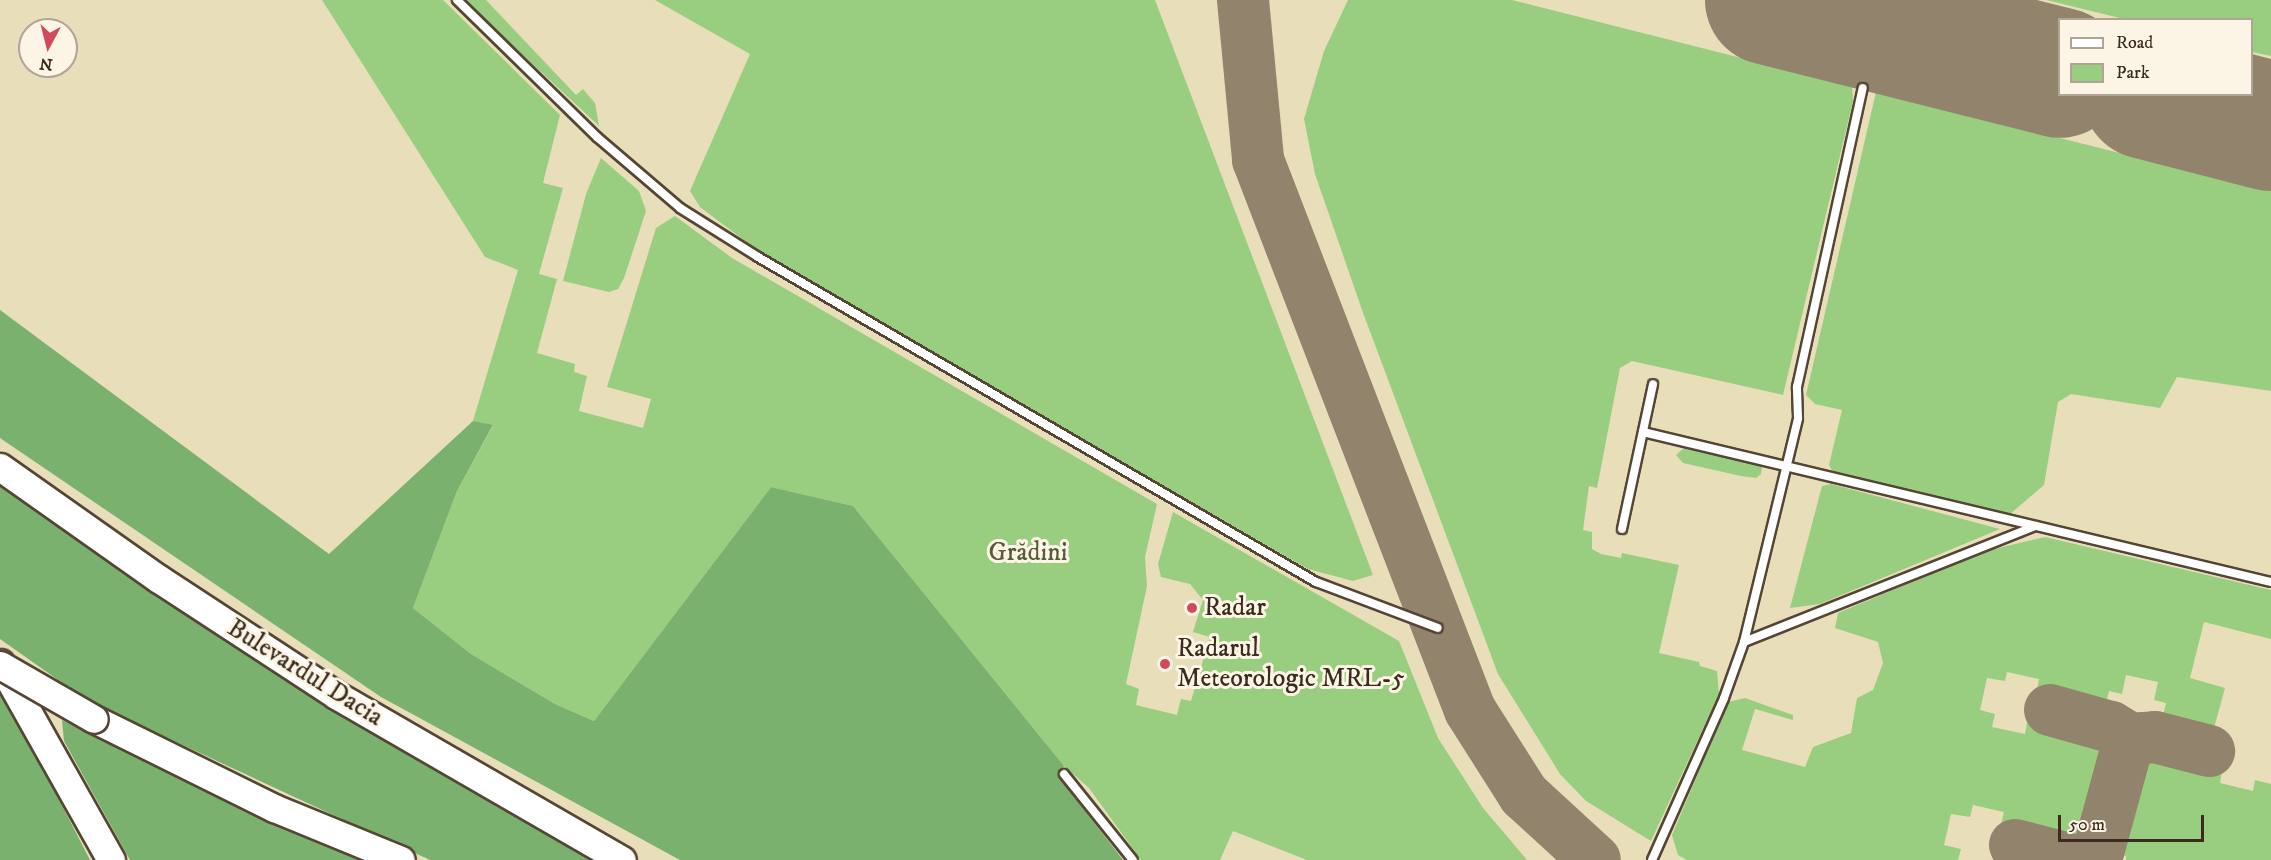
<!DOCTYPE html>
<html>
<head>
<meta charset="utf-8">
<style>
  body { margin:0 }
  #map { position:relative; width:2271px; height:860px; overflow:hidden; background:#e8deba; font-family:"IM FELL DW Pica",serif }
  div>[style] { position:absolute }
  .green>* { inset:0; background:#99ce80 }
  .forest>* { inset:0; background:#7ab16e }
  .taxiway>* { height:52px; margin:-26px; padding:0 26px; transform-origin:26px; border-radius:26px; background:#92846c }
  .runway>* { height:130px; margin:-65px; padding:0 65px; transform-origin:65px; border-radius:65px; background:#92846c }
  .roads { filter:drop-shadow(2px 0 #554535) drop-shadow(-2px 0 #554535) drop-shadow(0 2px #554535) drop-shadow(0 -2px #554535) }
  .service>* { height:8px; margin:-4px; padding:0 4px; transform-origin:4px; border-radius:4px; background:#fff }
  .primary>* { height:27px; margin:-13.5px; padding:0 13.5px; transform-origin:13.5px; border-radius:13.5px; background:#fff }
  .bridges { filter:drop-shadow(2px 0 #554535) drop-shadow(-2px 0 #554535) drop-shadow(0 2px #554535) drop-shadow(0 -2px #554535) }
  .primary-bridge>* { height:27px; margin:-13.5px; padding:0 13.5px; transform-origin:13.5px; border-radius:13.5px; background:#fff }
  .dots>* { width:16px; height:16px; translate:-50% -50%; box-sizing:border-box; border:3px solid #fcf5e5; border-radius:50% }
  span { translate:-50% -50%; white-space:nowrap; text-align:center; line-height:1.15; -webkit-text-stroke:6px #fcf5e5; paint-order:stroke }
  .park-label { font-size:26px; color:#575b3b }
  .poi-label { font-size:26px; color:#3b2a1e }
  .left { translate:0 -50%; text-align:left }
  .street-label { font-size:26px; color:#3b2a1e }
  .legend { position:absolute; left:2058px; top:18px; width:195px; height:78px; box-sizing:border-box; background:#fcf5e5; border:2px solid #afa495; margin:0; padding:8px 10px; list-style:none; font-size:18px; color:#3b2a1e }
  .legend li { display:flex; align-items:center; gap:12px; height:30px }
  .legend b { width:30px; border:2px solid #afa495 }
  .north { position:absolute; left:18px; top:18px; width:60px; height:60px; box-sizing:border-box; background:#fcf5e5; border:2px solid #afa495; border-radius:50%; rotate:187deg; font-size:16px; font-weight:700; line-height:24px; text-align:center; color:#3b2a1e }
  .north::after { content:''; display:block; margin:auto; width:21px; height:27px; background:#d1495b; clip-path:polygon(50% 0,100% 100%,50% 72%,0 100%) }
  .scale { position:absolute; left:2058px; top:815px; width:146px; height:27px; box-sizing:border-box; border:3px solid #3b2a1e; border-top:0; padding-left:8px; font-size:18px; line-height:21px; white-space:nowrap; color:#3b2a1e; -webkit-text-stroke:4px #fcf5e5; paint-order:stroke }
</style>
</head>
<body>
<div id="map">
  <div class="green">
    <i style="clip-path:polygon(322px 0,443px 0,560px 115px,543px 183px,563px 188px,539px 274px,557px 279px,537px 353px,575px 364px,574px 372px,587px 376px,579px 411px,643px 428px,651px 399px,607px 387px,656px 228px,675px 216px,732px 258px,1157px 504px,1145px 557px,1147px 586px,1126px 684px,1139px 689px,1136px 705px,1177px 715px,1181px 699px,1191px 701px,1210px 637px,1193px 632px,1203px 600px,1190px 584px,1161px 577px,1158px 564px,1173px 512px,1399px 641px,1438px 738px,1483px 808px,1527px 860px,1307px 860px,1233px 831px,1220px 860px,1141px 860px,1089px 788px,1064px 766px,853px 506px,771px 487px,594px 721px,555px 704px,471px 654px,413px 608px,457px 491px,493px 426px,473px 421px,518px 270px,485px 257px)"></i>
    <i style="clip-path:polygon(464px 0,486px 0,576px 95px,583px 89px,595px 103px,599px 126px)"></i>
    <i style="clip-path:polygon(655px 0,1155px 0,1373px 575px,1353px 581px,1308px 569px,769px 259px,700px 207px,690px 191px,750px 54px)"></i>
    <i style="clip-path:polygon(1348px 0,1512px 0,1852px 86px,1853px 101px,1783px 395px,1632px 361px,1620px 368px,1597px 488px,1589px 486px,1583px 530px,1592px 532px,1592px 549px,1601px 554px,1621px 558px,1622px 553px,1679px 565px,1659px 653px,1699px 662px,1700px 666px,1717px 671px,1719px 694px,1651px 841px,1586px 801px,1560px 774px,1498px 674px,1362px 310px,1315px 174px,1304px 119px,1324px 51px)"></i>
    <i style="clip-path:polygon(2046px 0,2271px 0,2271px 56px,2252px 52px,2252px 20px,2124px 19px)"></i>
    <i style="clip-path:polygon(1876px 92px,2271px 191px,2271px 391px,2177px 377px,2160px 408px,2071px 394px,2058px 402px,2044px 485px,2009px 515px,1833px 472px,1829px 465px,1842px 410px,1815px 404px,1806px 395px)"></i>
    <i style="clip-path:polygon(601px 158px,639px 191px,646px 211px,624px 278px,618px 289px,609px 292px,563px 281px,586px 194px)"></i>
    <i style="clip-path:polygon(1684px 448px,1755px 463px,1762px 467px,1761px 474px,1756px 478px,1741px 476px,1683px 463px,1676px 455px)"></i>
    <i style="clip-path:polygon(1831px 484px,2000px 529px,1820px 604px,1790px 608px,1822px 486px)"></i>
    <i style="clip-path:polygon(2045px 537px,2271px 590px,2271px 639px,2204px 622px,2190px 678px,2225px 688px,2211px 739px,2160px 728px,2166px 703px,2154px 700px,2158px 682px,2126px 675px,2122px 694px,2109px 691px,2104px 712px,2052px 700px,2054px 693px,2037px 689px,2039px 679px,2007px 672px,2005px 681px,1987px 678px,1980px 710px,1995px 714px,1992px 727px,2025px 734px,2027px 723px,2046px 727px,2047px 722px,2099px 734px,2099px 739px,2109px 742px,2105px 761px,2109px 762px,2094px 831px,2087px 830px,2083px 846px,2071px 844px,2070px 849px,2018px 837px,2019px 829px,2001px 825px,2004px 812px,1973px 805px,1970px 817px,1951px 814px,1944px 845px,1961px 849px,1958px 860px,1687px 860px,1678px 855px,1672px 835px,1728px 702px,1745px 698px,1793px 715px,1793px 720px,1755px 709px,1742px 750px,1805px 767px,1813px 747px,1851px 733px,1857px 698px,1873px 690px,1883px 663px,1878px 642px,1835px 628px,1838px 613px,1986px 551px)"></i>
    <i style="clip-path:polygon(2154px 749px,2207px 761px,2206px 768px,2222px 772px,2220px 783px,2253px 791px,2255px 780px,2271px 784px,2271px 860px,2126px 860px,2126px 856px,2116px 854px,2119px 838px,2115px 836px,2131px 767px,2138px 768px,2142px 752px,2152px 754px)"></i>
  </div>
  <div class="forest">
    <i style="clip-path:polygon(0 310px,329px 554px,473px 421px,493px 425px,457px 491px,413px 608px,471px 654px,555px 704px,594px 721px,771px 487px,853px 506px,1064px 766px,1058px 776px,1123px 860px,680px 860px,381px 697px,0 438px)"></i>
    <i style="clip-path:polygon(0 481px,235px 641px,513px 815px,595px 860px,430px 860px,88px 701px,0 639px)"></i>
    <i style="clip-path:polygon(0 693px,7px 698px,90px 860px,0 860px)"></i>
    <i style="clip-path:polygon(62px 720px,265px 820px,365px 860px,130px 860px,64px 741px)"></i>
  </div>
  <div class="taxiway">
    <i style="left:1243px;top:0;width:161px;rotate:84.6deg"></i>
    <i style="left:1258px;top:160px;width:589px;rotate:68.92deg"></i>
    <i style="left:1470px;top:710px;width:101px;rotate:57.6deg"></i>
    <i style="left:1524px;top:795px;width:96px;rotate:42.5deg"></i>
    <i style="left:2050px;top:710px;width:63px;rotate:15.6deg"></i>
    <i style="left:2111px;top:727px;width:13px;rotate:32deg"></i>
    <i style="left:2122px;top:734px;width:11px;rotate:75deg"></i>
    <i style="left:2015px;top:845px;width:60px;rotate:14.5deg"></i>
    <i style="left:2096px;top:860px;width:125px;rotate:-74.7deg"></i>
    <i style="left:2129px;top:739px;width:26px;rotate:-4deg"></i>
    <i style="left:2155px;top:737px;width:56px;rotate:14.5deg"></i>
  </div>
  <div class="runway">
    <i style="left:1770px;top:0;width:299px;rotate:14.1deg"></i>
    <i style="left:2147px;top:94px;width:128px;rotate:14.5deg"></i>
  </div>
  <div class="roads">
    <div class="service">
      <i style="left:457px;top:0;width:196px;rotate:44.4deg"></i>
      <i style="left:597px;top:137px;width:109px;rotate:40.5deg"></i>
      <i style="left:680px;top:208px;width:92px;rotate:32.1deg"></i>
      <i style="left:758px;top:257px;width:646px;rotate:30.22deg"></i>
      <i style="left:1316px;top:582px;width:130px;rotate:20.7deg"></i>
      <i style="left:1643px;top:432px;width:646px;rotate:13.43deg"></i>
      <i style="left:1622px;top:529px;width:148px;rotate:-77.9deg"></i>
      <i style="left:1744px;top:642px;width:314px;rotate:-21.7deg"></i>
      <i style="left:1064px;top:774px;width:110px;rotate:51.3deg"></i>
      <i style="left:1652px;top:860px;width:177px;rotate:-66deg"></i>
      <i style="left:1724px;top:698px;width:59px;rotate:-70.3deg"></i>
      <i style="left:1744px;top:642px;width:230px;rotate:-76.4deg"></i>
      <i style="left:1798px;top:418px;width:31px;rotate:-92deg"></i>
      <i style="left:1797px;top:387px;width:306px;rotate:-77.6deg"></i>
    </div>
    <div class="primary">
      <i style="left:0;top:467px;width:194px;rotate:35.2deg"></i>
      <i style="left:159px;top:579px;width:212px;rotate:33.2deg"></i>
      <i style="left:336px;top:695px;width:330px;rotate:30deg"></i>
      <i style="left:0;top:663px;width:226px;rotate:60.6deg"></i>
      <i style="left:94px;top:719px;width:201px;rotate:26.3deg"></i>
      <i style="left:274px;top:808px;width:137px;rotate:22.3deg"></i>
    </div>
  </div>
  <div class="bridges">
    <div class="primary-bridge">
      <i style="left:0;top:665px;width:108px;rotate:29.9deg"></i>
    </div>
  </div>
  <div class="dots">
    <i style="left:1192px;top:608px;background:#d1495b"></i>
    <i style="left:1165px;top:664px;background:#d1495b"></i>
  </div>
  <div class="park-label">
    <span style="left:1028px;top:553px">Grădini</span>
  </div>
  <div class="poi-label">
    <span class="left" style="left:1204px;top:608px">Radar</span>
    <span class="left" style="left:1177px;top:664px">Radarul<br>Meteorologic MRL-5</span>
  </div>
  <div class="street-label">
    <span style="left:305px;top:673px;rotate:32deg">Bulevardul Dacia</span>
  </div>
  <ul class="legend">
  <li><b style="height:8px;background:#fff"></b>Road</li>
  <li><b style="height:16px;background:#99ce80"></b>Park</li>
  </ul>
  <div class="north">N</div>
  <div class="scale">50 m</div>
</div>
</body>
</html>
